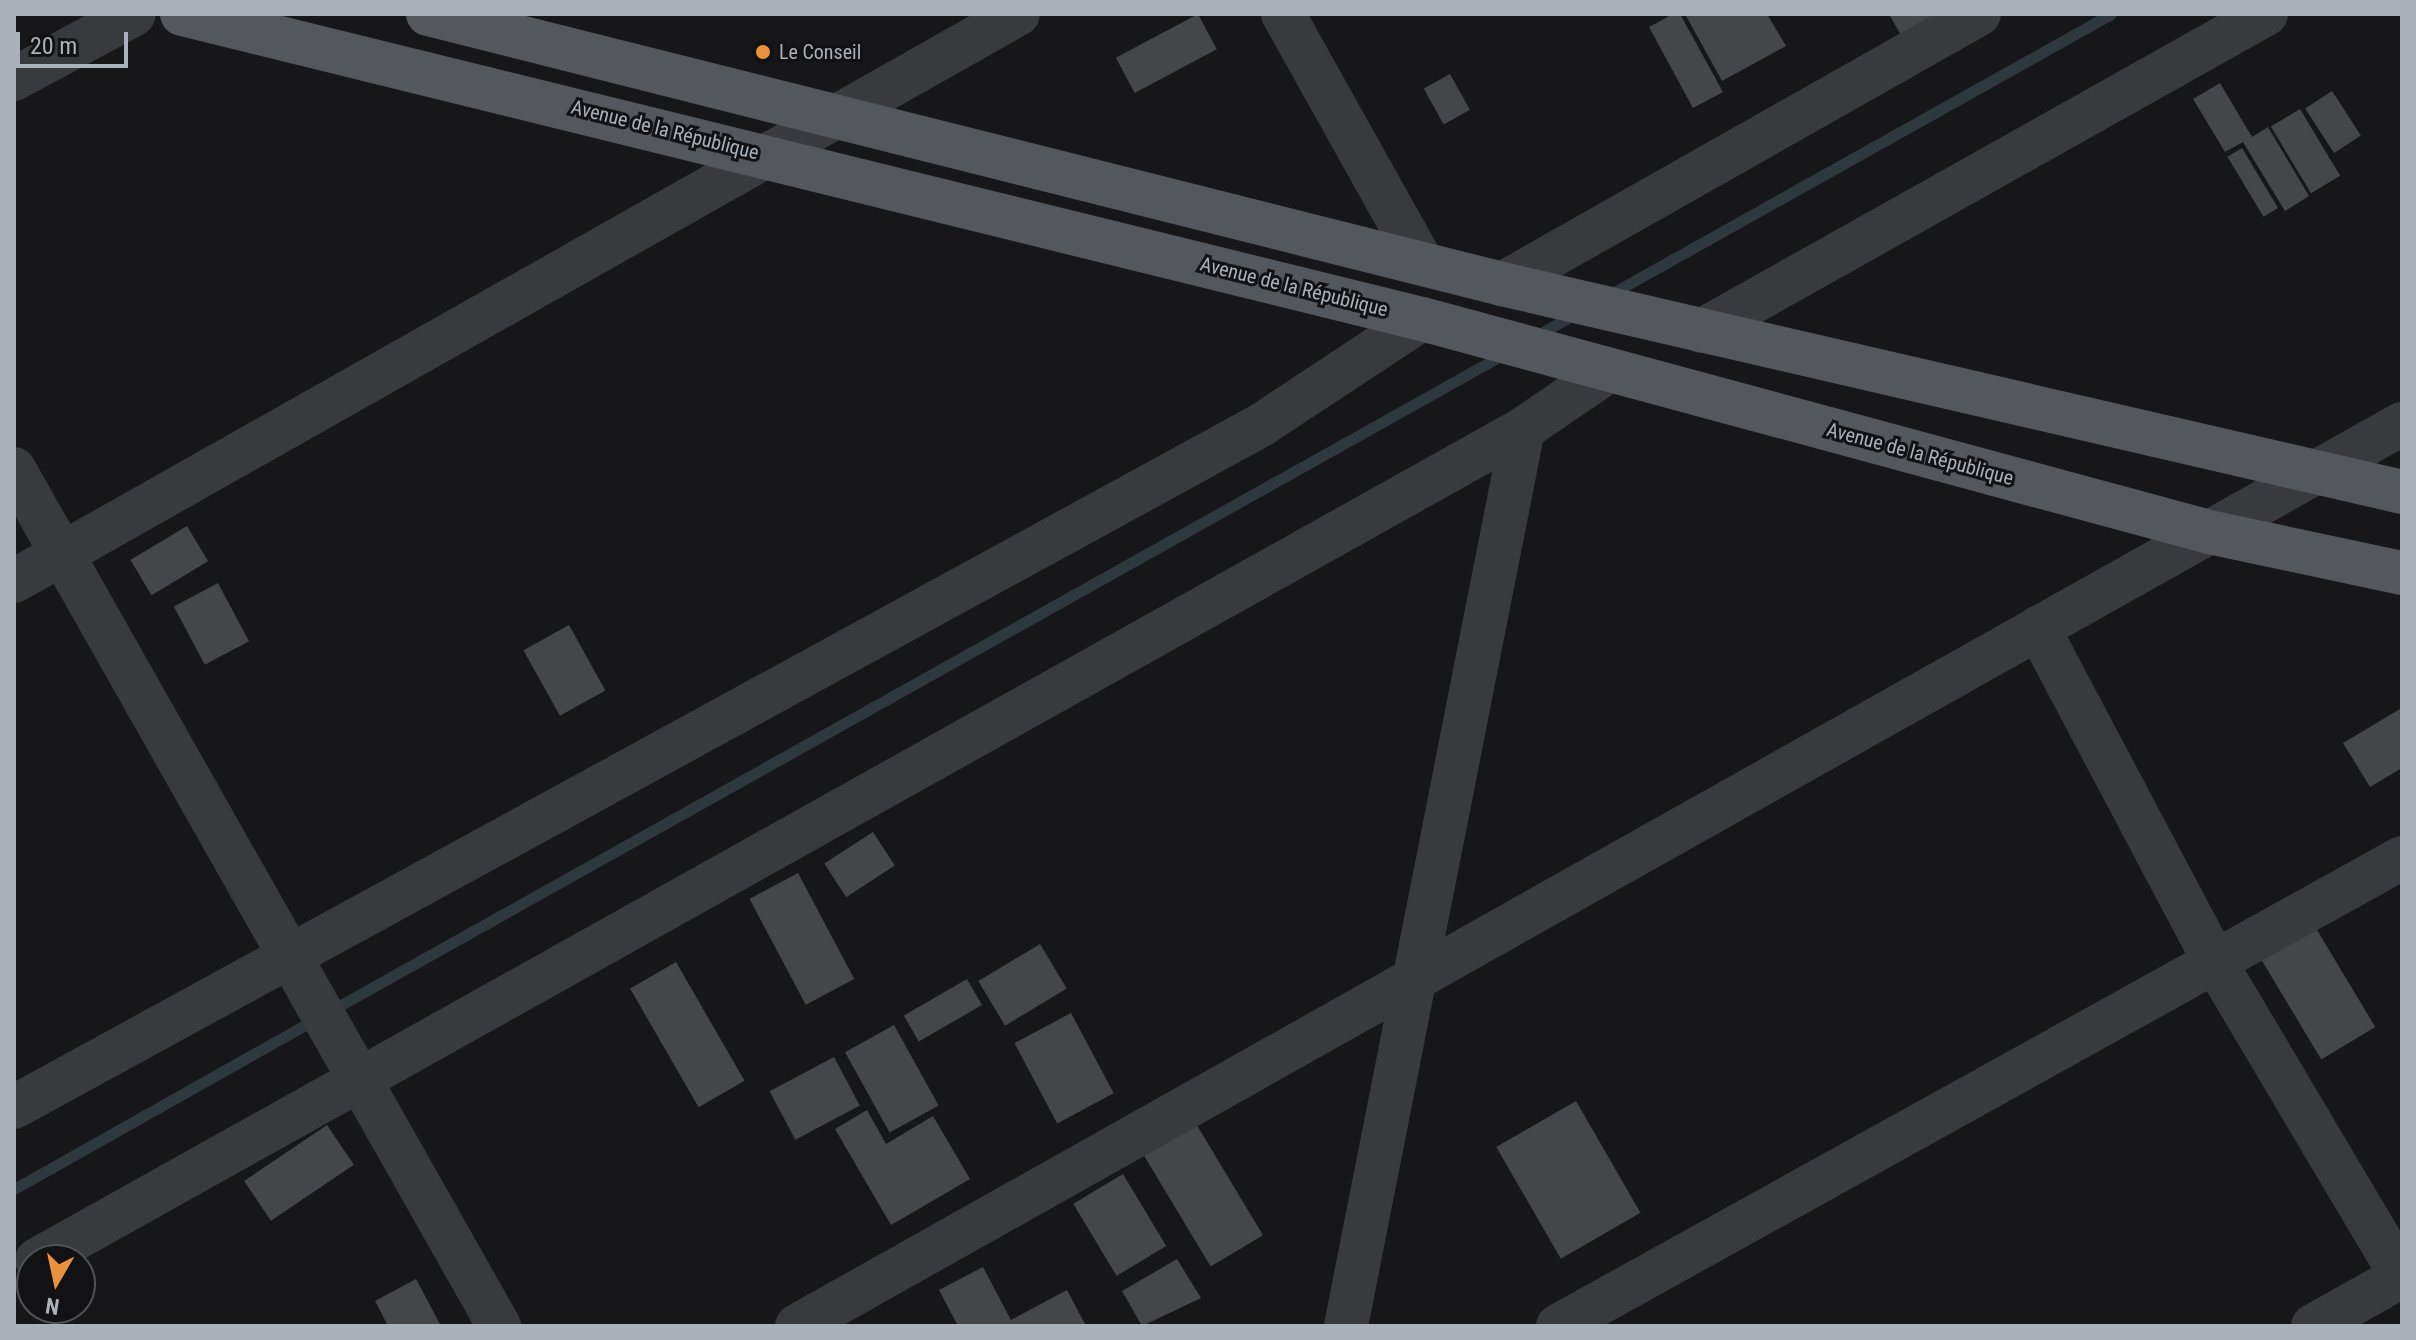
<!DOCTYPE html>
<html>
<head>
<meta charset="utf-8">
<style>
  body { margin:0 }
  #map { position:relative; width:2416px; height:1340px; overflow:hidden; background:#171719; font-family:"Roboto Condensed",sans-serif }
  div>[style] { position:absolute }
  .stream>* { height:11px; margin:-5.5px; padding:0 5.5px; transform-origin:5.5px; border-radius:5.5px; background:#2e393d }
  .building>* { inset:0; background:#444649; transform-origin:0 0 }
  .minor>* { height:44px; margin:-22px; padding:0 22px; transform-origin:22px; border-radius:22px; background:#383a3e }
  .major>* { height:44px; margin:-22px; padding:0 22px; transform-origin:22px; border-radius:22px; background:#54585d }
  .dots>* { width:22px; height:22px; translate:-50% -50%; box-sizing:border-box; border:4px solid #121214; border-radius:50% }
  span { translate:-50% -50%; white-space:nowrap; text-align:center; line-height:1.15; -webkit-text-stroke:6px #121214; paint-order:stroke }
  .poi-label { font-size:20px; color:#aab1b8 }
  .left { translate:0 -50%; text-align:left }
  .street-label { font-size:20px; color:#aab1b8 }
  .frame { position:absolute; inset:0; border:16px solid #aab1b8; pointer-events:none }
  .north { position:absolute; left:16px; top:1244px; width:80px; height:80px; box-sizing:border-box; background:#121214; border:2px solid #4f5256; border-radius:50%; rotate:189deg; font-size:22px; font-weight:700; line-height:32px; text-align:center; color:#aab1b8 }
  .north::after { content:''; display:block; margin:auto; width:28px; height:36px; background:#ea913e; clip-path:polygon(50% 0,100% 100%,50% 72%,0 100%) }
  .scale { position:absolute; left:16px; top:32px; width:112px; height:36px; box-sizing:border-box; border:4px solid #aab1b8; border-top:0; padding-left:10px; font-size:24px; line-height:28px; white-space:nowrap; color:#aab1b8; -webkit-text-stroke:6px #121214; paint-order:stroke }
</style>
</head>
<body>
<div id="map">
  <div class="stream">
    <i style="left:1609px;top:295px;width:575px;rotate:-29.24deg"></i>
    <i style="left:1536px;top:336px;width:43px;rotate:-29.6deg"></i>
    <i style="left:332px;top:1010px;width:1343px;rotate:-29.24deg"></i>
    <i style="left:14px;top:1189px;width:348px;rotate:-29.4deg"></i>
  </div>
  <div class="building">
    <i style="left:1198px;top:14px;width:40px;height:93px;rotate:62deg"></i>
    <i style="clip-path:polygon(1673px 14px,1680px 14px,1723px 92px,1693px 108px,1649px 27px)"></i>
    <i style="clip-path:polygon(1685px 14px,1767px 14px,1786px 46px,1722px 81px)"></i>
    <i style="clip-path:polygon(1889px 14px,1959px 14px,1906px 44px)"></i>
    <i style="left:1450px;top:74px;width:41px;height:30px;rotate:61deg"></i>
    <i style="clip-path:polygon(2220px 83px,2252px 137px,2268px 127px,2309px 196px,2285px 211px,2243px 142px,2225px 152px,2193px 99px)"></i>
    <i style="left:2332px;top:91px;width:53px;height:32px;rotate:57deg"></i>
    <i style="left:2300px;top:109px;width:78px;height:34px;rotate:59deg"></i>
    <i style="left:2242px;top:148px;width:70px;height:17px;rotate:59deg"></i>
    <i style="left:187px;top:526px;width:41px;height:66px;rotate:59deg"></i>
    <i style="left:218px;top:583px;width:66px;height:50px;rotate:62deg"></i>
    <i style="left:569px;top:625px;width:75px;height:52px;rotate:61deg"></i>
    <i style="clip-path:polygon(2400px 709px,2402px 768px,2370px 787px,2343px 743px)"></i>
    <i style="left:873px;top:832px;width:40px;height:58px;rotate:57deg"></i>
    <i style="left:798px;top:873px;width:120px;height:55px;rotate:62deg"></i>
    <i style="left:2314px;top:925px;width:119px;height:63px;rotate:59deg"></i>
    <i style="left:1040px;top:944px;width:52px;height:72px;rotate:59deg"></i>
    <i style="left:676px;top:962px;width:137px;height:53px;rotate:60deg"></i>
    <i style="left:967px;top:979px;width:30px;height:73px;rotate:60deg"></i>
    <i style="left:1071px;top:1013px;width:91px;height:64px;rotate:62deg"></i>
    <i style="left:894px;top:1025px;width:92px;height:56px;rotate:61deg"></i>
    <i style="left:834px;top:1057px;width:55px;height:73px;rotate:62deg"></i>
    <i style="left:1576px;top:1101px;width:129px;height:92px;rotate:60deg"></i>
    <i style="clip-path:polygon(867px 1110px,886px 1144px,933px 1116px,970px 1179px,891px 1225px,835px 1129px)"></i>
    <i style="left:1195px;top:1122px;width:132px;height:61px;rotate:59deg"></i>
    <i style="left:327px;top:1125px;width:48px;height:100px;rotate:56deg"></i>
    <i style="left:1123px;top:1174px;width:84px;height:58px;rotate:59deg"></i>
    <i style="clip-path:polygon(1177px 1259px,1201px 1298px,1142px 1326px,1122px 1291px)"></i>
    <i style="clip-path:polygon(983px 1267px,1011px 1320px,1067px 1290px,1086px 1326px,958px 1326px,939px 1290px)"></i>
    <i style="clip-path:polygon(416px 1279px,441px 1326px,388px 1326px,375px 1301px)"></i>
  </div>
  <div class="minor">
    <i style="left:1283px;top:14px;width:283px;rotate:60.8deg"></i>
    <i style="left:14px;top:79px;width:136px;rotate:-28.4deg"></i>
    <i style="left:1502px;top:284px;width:548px;rotate:-29.51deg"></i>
    <i style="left:1701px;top:331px;width:648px;rotate:-29.3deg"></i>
    <i style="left:14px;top:469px;width:985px;rotate:60.49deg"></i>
    <i style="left:14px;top:581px;width:1153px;rotate:-29.46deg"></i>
    <i style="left:2038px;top:628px;width:378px;rotate:62.1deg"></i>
    <i style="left:2215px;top:962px;width:366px;rotate:59.3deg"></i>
    <i style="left:14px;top:1107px;width:1421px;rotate:-28.67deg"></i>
    <i style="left:1261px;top:425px;width:193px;rotate:-33.4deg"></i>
    <i style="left:37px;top:1260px;width:1703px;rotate:-29.21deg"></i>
    <i style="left:1523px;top:429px;width:103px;rotate:-34.3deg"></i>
    <i style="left:797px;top:1326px;width:1841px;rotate:-29.34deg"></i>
    <i style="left:1346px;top:1326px;width:914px;rotate:-78.84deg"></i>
    <i style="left:1558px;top:1326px;width:965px;rotate:-29.01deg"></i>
    <i style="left:2313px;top:1326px;width:102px;rotate:-29.3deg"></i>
  </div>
  <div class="major">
    <i style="left:182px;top:14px;width:1277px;rotate:13.82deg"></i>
    <i style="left:1422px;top:319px;width:815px;rotate:15.14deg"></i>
    <i style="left:2209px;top:532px;width:197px;rotate:12deg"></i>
    <i style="left:428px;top:14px;width:1107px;rotate:14.11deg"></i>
    <i style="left:1502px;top:284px;width:924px;rotate:13.01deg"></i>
  </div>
  <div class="dots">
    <i style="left:763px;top:52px;background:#ea913e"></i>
  </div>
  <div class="poi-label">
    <span class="left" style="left:779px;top:52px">Le Conseil</span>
  </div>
  <div class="street-label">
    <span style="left:665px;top:130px;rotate:14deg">Avenue de la République</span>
    <span style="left:1294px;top:287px;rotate:14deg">Avenue de la République</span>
    <span style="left:1920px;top:454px;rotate:15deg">Avenue de la République</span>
  </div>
  <div class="frame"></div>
  <div class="north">N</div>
  <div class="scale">20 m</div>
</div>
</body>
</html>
